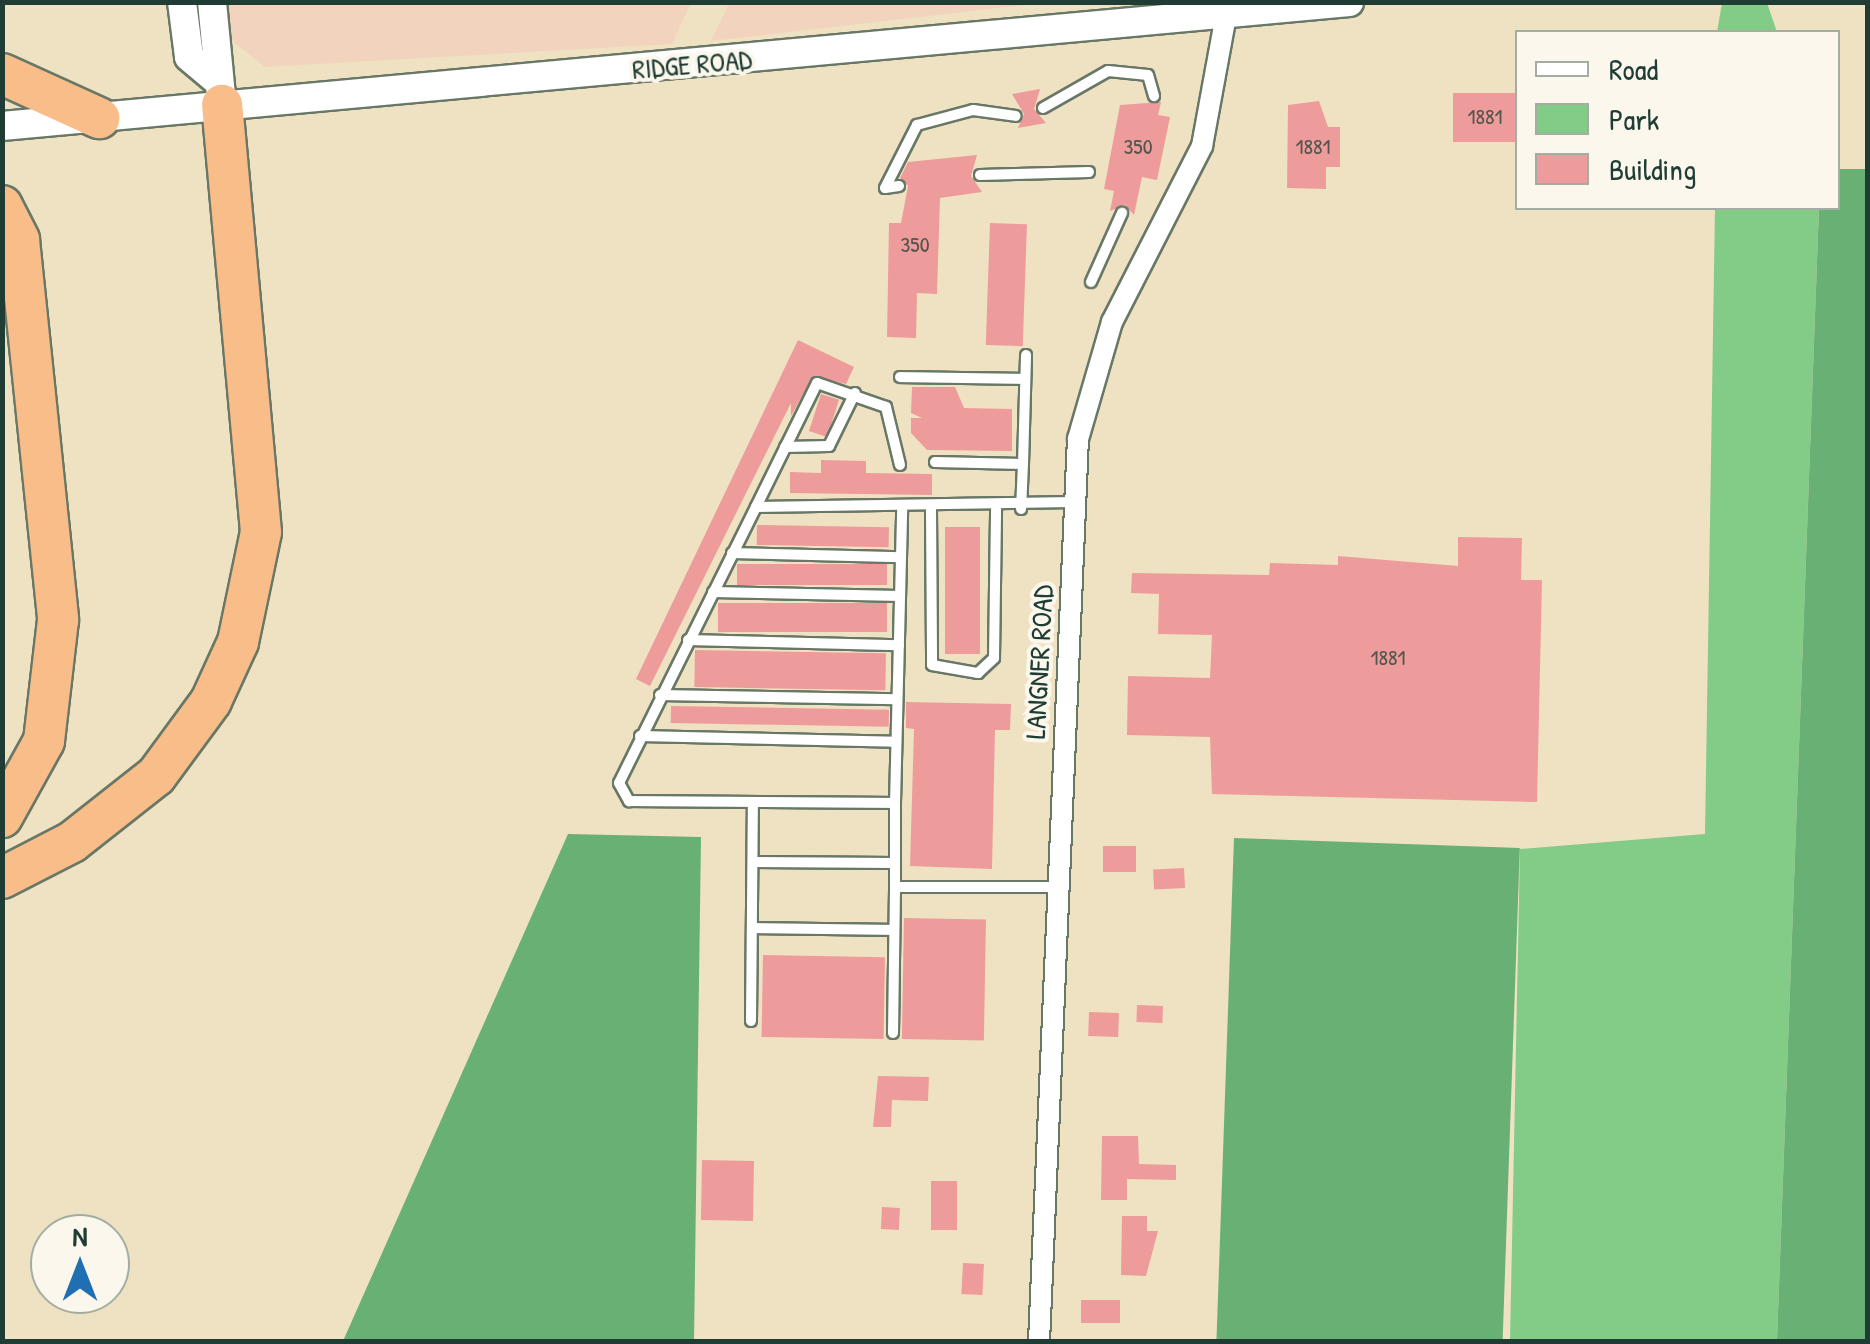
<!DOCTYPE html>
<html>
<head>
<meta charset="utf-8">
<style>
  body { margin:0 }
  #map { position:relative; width:1870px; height:1344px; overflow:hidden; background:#efe2c2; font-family:"Patrick Hand",sans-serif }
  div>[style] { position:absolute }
  .built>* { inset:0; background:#f2d4be }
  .green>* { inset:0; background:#82cc88 }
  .forest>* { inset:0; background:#69b074; transform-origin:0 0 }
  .building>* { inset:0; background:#ee9c9b; transform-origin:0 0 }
  .roads { filter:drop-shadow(2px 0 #687766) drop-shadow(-2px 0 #687766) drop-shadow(0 2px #687766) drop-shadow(0 -2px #687766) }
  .service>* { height:10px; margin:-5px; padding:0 5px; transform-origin:5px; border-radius:5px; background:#fff }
  .minor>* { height:20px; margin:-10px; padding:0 10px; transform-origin:10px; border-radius:10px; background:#fff }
  .tertiary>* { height:28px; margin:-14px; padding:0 14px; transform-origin:14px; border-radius:14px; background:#fff }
  .motorway>* { height:40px; margin:-20px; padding:0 20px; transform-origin:20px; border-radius:20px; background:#f8bd89 }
  span { translate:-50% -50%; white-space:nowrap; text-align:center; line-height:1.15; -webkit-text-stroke:8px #fbf7ec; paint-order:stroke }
  .number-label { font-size:22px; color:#53554e }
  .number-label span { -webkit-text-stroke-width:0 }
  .street-label { font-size:28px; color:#1f3d34 }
  .frame { position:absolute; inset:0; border:5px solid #1f3d34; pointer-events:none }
  .legend { position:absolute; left:1515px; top:30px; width:325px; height:180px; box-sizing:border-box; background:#fbf7ec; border:2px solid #a3ada2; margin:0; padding:12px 18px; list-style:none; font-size:30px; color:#1f3d34 }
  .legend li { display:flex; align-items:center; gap:20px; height:50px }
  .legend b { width:50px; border:2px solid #a3ada2 }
  .north { position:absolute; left:30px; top:1214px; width:100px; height:100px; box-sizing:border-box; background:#fbf7ec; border:2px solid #a3ada2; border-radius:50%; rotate:0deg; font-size:28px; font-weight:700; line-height:40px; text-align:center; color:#1f3d34 }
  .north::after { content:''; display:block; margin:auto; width:35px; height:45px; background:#1f6fb2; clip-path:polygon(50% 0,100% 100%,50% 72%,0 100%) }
</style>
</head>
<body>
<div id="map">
  <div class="built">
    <i style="clip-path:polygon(228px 3px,228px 2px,691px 3px,672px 44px,265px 67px,232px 41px)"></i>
    <i style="clip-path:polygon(729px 3px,729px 2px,1042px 3px,711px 41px)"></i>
  </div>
  <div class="green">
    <i style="clip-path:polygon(1722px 3px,1767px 3px,1777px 32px,1717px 32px)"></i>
    <i style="clip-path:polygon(1715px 208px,1819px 208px,1777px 1341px,1510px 1341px,1520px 849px,1705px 834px)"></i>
  </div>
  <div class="forest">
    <i style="clip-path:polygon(1838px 169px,1868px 169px,1867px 1341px,1777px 1341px,1819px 208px,1838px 208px)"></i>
    <i style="clip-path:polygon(568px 834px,701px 837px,694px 1341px,343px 1341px)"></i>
    <i style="left:1234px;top:838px;width:286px;height:503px;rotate:2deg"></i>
  </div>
  <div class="building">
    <i style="clip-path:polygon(1040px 89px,1034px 109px,1046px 123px,1018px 128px,1024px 114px,1012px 94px)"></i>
    <i style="left:1518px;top:93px;width:49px;height:65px;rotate:90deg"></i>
    <i style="clip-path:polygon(1319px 101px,1328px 127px,1340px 127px,1340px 167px,1326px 167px,1326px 189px,1287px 188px,1288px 105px)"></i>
    <i style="clip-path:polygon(1161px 102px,1158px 115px,1170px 117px,1157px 180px,1142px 177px,1134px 215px,1125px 205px,1110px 211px,1114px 191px,1104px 189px,1120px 105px)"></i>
    <i style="clip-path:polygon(977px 155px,971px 176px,982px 192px,940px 198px,937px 294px,917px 293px,916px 338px,887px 337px,889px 223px,901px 223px,908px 186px,900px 178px,908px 162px)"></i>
    <i style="left:990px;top:223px;width:37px;height:122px;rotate:2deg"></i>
    <i style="clip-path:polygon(798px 340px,854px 367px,846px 384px,813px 376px,791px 416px,791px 403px,650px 686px,636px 679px)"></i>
    <i style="clip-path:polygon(912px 387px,955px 387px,964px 408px,1012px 409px,1012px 451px,927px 450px,911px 433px,911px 418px,922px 418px,911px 413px)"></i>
    <i style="left:821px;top:394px;width:19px;height:39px;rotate:18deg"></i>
    <i style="clip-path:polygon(821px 460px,866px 461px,866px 473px,932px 474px,932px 495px,790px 493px,790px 472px,821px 473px)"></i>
    <i style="left:757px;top:525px;width:132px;height:20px;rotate:1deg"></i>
    <i style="left:945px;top:527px;width:35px;height:127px"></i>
    <i style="clip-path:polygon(1458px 537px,1522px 538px,1521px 580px,1542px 580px,1537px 802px,1212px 794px,1210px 737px,1127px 735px,1128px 676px,1210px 678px,1212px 635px,1158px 634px,1159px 594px,1131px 593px,1132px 573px,1269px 575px,1270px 563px,1338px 565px,1338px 556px,1458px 566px)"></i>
    <i style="left:737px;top:564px;width:150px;height:21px"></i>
    <i style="left:718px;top:603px;width:169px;height:29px"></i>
    <i style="left:695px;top:650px;width:191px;height:37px;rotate:1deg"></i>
    <i style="clip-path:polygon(906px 702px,1011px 704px,1010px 730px,995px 730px,992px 869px,910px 866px,914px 729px,906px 728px)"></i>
    <i style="left:671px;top:706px;width:218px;height:17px;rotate:1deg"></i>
    <i style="left:1103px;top:846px;width:33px;height:26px"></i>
    <i style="left:1184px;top:868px;width:20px;height:31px;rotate:87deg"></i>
    <i style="left:904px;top:918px;width:82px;height:121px;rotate:1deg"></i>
    <i style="left:763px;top:955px;width:122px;height:82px;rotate:1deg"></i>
    <i style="left:1137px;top:1005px;width:26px;height:17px;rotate:2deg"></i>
    <i style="left:1089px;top:1012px;width:30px;height:24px;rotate:2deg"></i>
    <i style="clip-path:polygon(878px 1076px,929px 1077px,928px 1101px,892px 1100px,891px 1127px,873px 1127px)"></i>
    <i style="clip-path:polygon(1102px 1136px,1138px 1136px,1139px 1164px,1176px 1165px,1176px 1180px,1127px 1179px,1127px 1200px,1101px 1200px)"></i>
    <i style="left:702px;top:1160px;width:52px;height:60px;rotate:1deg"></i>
    <i style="left:931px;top:1181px;width:26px;height:49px"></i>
    <i style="left:882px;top:1207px;width:18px;height:22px;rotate:3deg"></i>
    <i style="clip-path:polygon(1122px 1216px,1147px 1216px,1147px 1231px,1158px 1231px,1146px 1276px,1121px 1275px)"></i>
    <i style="left:963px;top:1263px;width:21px;height:31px;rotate:3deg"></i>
    <i style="left:1120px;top:1300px;width:23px;height:39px;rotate:90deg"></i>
  </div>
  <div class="roads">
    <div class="service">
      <i style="left:1043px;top:108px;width:75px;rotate:-29.6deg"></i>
      <i style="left:1108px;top:71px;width:40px;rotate:5.7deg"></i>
      <i style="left:1148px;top:75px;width:22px;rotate:74deg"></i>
      <i style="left:980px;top:175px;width:109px;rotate:-1.6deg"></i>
      <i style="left:899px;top:186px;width:14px;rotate:172deg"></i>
      <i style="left:885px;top:188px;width:71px;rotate:-63.1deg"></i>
      <i style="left:917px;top:125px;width:58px;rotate:-15deg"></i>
      <i style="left:973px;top:110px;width:43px;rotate:7.9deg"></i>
      <i style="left:1091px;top:282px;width:76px;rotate:-65.8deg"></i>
      <i style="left:900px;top:377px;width:125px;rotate:0.9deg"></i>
      <i style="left:785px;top:447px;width:44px;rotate:-1.3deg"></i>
      <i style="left:829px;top:446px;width:59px;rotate:-63.9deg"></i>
      <i style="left:935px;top:462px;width:88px;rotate:1.3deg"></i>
      <i style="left:1023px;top:464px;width:45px;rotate:92.5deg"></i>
      <i style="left:1023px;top:464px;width:109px;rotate:-88.4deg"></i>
      <i style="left:900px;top:465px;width:60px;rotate:-103.6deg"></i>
      <i style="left:886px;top:407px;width:73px;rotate:-160.8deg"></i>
      <i style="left:817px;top:383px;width:138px;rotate:116.2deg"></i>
      <i style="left:756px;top:507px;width:318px;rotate:-0.9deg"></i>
      <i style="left:756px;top:507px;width:308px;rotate:116.4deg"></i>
      <i style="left:619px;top:783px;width:21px;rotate:61deg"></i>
      <i style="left:629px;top:801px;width:266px;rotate:0.4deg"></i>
      <i style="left:895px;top:803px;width:293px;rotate:-88.6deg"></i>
      <i style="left:931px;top:510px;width:155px;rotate:89.6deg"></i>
      <i style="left:932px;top:665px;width:47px;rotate:9.9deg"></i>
      <i style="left:978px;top:673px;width:22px;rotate:-43deg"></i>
      <i style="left:994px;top:658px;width:149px;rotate:-89.2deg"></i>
      <i style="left:732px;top:553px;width:169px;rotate:1.4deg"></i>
      <i style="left:713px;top:592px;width:187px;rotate:1.2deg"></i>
      <i style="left:688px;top:640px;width:211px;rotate:1.4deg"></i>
      <i style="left:660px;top:695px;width:237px;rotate:1deg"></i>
      <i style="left:640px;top:736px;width:256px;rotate:1.3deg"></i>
      <i style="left:895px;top:803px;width:84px;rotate:90deg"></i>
      <i style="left:895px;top:887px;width:162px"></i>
      <i style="left:753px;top:862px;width:142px;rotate:0.4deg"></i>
      <i style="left:752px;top:928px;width:142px;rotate:0.8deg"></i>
      <i style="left:751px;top:1021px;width:216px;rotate:-89.5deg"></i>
      <i style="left:893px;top:1033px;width:146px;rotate:-89.2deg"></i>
    </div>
    <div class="minor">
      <i style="left:1039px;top:1342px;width:904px;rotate:-87.53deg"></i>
      <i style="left:1078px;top:439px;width:122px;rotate:-73.8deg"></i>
      <i style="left:1112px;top:322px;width:198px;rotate:-62.9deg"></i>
      <i style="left:1202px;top:146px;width:133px;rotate:-79.6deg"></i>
    </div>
    <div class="tertiary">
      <i style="left:182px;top:2px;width:55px;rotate:82.7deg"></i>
      <i style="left:189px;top:57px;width:33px;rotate:40deg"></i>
      <i style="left:212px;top:2px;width:103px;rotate:84.5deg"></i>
      <i style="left:2px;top:126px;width:1353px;rotate:-5.26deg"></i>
    </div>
    <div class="motorway">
      <i style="left:2px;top:74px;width:107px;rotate:24.4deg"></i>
      <i style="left:2px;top:206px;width:38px;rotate:63deg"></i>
      <i style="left:19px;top:240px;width:382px;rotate:84.1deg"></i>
      <i style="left:58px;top:620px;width:122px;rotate:96.6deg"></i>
      <i style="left:44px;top:741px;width:87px;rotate:118.9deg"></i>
      <i style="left:2px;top:878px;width:79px;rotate:-27.2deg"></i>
      <i style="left:72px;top:842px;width:107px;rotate:-38.2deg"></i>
      <i style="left:156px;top:776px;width:93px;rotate:-53.7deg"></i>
      <i style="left:211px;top:701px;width:65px;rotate:-65.4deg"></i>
      <i style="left:238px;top:642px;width:112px;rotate:-78.2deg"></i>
      <i style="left:261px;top:532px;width:429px;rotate:-95.2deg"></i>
    </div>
  </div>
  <div class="number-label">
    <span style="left:1485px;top:117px">1881</span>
    <span style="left:1138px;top:147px">350</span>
    <span style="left:1313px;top:147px">1881</span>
    <span style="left:915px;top:245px">350</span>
    <span style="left:1388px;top:658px">1881</span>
  </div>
  <div class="street-label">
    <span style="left:692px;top:64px;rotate:-5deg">RIDGE ROAD</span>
    <span style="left:1039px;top:662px;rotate:-87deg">LANGNER ROAD</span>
  </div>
  <div class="frame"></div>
  <ul class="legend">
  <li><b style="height:12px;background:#fff"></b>Road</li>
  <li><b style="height:28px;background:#82cc88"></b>Park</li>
  <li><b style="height:28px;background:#ee9c9b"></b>Building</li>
  </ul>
  <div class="north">N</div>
</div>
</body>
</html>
